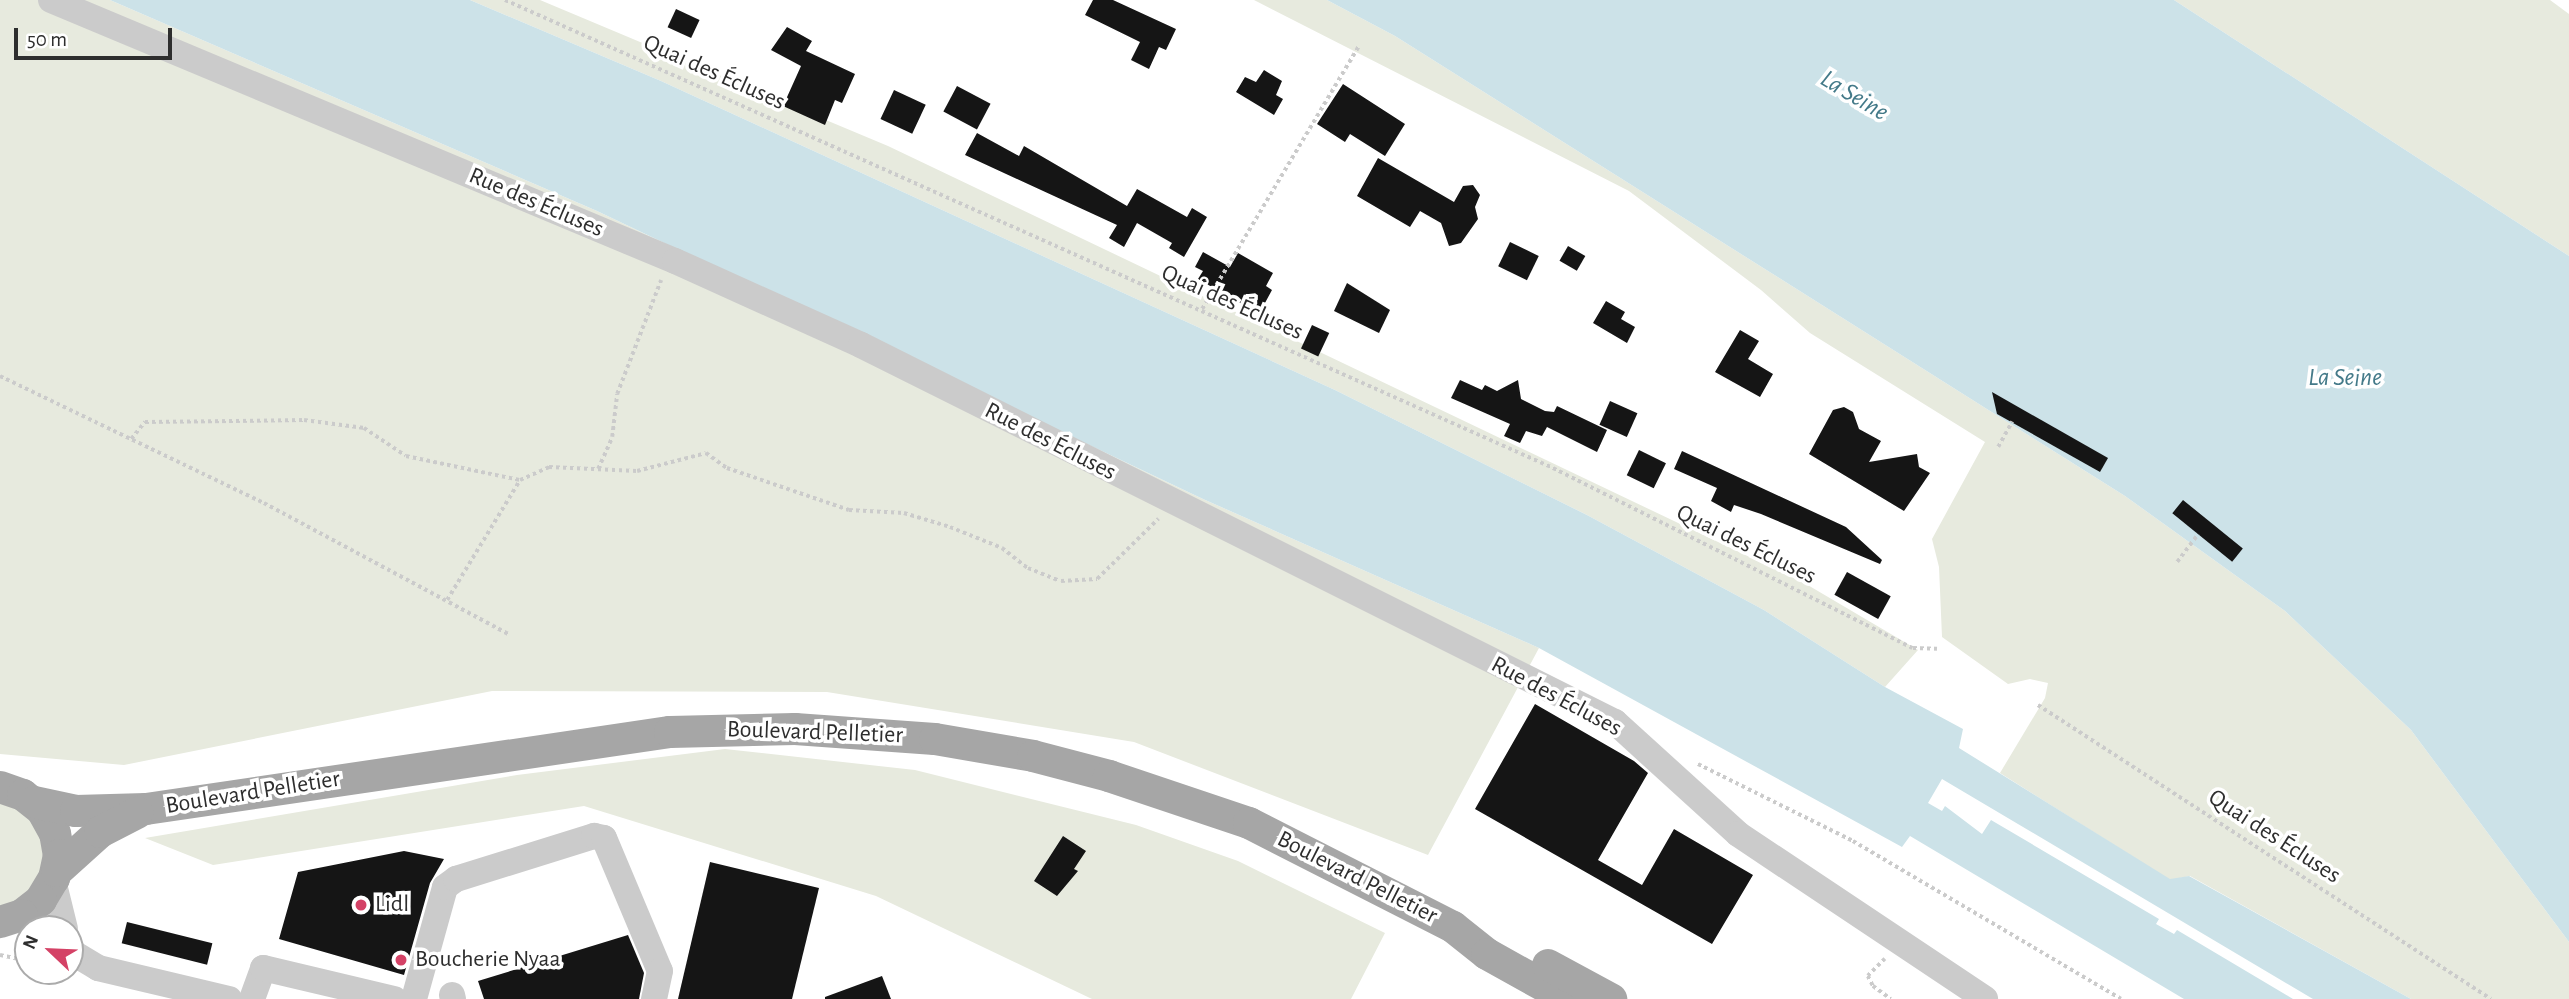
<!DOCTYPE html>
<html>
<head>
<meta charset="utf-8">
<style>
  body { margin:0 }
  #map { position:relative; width:2569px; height:999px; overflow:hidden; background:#fff; font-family:"Alegreya Sans",sans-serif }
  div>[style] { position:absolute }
  .green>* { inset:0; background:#e7eade }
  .water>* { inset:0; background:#cce2e8 }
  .building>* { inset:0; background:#151515; transform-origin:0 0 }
  .path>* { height:3.5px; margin-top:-1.75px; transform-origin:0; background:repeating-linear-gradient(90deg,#cbcbcb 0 3.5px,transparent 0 7px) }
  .minor>* { height:26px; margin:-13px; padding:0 13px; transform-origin:13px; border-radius:13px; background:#cbcbcb }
  .major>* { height:32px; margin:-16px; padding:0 16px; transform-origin:16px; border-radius:16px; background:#a6a6a6 }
  .dots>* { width:19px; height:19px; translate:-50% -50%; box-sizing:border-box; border:4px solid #fff; border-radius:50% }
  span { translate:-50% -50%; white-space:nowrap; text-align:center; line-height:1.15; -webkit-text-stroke:7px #fff; paint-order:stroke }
  .street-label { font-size:24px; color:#2e2e2e }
  .poi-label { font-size:24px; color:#2e2e2e }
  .left { translate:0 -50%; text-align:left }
  .water-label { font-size:26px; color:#447a89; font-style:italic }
  .north { position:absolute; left:14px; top:915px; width:70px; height:70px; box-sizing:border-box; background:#fff; border:2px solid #ababab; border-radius:50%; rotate:293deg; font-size:19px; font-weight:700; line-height:28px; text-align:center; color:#2e2e2e }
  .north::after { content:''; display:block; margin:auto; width:24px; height:32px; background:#d44266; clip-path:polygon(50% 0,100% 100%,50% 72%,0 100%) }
  .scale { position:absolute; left:14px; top:28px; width:158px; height:32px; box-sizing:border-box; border:4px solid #2e2e2e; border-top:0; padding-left:9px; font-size:21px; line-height:24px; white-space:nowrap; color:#2e2e2e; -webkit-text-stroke:5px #fff; paint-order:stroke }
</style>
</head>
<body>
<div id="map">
  <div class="green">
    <i style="clip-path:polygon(0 0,110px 0,597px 211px,1203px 499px,1539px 648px,1428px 855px,1134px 742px,827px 692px,492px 691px,124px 765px,0 754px)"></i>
    <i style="clip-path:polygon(470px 0,540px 0,888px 146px,1806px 584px,1918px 650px,1885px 687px,1764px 610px,1587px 515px,1335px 390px,661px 81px)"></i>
    <i style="clip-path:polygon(1254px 0,1327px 0,1395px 36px,2125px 496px,2285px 611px,2411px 730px,2569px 942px,2569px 999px,2411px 999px,2190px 876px,2170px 880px,2000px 773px,2045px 698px,2048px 683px,2030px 679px,2008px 684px,1942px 637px,1939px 567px,1932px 539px,1985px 442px,1810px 333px,1761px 290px,1629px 191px)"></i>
    <i style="clip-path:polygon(2174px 0,2550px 0,2569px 14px,2569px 256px)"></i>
    <i style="clip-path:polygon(725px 749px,915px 770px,1136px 825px,1238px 861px,1385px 933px,1351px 999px,1092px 999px,876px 896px,584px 806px,213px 865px,145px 838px,517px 775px)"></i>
    <i style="clip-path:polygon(0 801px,31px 817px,42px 836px,45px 857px,40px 878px,27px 896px,0 908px)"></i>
  </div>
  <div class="water">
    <i style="clip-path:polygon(110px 0,470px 0,661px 81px,1335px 390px,1587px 515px,1764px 610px,1885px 687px,1963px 729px,1959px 748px,2170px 879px,2189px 876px,2411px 999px,2313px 999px,1942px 779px,1928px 803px,1942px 811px,1945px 806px,1982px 834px,1991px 820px,2159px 919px,2156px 924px,2174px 934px,2177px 930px,2293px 999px,2184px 999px,1910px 836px,1902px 847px,1539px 648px,1203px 499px,597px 211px)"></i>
    <i style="clip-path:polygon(1327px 0,2174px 0,2569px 256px,2569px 942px,2411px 730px,2285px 611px,2125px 496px,1395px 36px)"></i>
  </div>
  <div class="building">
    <i style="clip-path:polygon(1093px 0,1113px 0,1176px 29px,1166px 50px,1159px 47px,1149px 69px,1131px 60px,1140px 42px,1085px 15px)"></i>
    <i style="left:676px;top:9px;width:26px;height:20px;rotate:25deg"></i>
    <i style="clip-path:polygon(787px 27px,812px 41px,806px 51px,855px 74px,842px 103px,835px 100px,825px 125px,783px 106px,801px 66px,771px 50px)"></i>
    <i style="clip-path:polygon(1264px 70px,1282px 81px,1276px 95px,1283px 99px,1274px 115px,1236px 92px,1245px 77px,1256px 82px)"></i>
    <i style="clip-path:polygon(1343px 84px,1405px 124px,1385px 156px,1350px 134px,1345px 142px,1317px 124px)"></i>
    <i style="left:957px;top:86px;width:38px;height:29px;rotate:28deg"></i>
    <i style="left:894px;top:90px;width:35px;height:32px;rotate:25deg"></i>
    <i style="clip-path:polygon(977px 133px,1019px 156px,1024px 146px,1127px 206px,1137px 189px,1187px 217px,1192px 208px,1207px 217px,1184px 257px,1169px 248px,1172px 243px,1137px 223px,1124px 247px,1109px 238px,1117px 225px,965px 155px)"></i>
    <i style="clip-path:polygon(1378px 158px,1454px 202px,1463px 186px,1473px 185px,1480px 195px,1475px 207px,1478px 219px,1461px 243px,1449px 246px,1441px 223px,1420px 211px,1410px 227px,1357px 196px)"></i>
    <i style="left:1510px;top:242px;width:32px;height:27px;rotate:26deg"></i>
    <i style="left:1568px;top:246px;width:20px;height:17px;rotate:30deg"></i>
    <i style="clip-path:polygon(1203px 252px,1230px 267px,1238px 253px,1273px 273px,1266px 286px,1272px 290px,1259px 314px,1198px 279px,1203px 271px,1195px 267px)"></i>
    <i style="clip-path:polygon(1347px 283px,1390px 310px,1379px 333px,1334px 311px)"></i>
    <i style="clip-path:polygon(1606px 301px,1625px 312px,1621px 319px,1635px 327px,1627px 343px,1593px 323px)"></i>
    <i style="left:1312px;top:325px;width:19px;height:26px;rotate:25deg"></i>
    <i style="clip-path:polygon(1740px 330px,1759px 341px,1748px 359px,1773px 374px,1760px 397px,1715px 372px)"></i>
    <i style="clip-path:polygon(1460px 380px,1482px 390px,1485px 385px,1497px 391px,1518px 380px,1521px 399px,1545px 411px,1554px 412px,1557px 406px,1607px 430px,1597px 452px,1547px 427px,1542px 436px,1526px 431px,1520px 443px,1504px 436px,1510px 424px,1451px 398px)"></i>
    <i style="clip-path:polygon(1992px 392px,2108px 458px,2100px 472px,1997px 414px)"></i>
    <i style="left:1610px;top:401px;width:30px;height:26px;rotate:24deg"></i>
    <i style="clip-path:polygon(1844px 407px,1853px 412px,1859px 429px,1881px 441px,1869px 462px,1917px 454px,1919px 467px,1930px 473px,1904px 511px,1809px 454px,1833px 410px)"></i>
    <i style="left:1639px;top:450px;width:30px;height:28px;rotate:26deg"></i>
    <i style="clip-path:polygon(1682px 451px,1846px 527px,1882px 560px,1880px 564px,1761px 514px,1734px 505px,1731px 512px,1711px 501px,1717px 488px,1674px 469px)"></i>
    <i style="left:2183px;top:500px;width:77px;height:17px;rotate:39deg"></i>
    <i style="left:1847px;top:572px;width:50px;height:26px;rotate:29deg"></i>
    <i style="clip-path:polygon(1535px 704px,1634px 761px,1648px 773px,1598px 860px,1642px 885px,1674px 829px,1753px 875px,1712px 944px,1475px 809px)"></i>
    <i style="clip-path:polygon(1063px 836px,1086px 851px,1074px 869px,1078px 871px,1057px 896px,1034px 881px)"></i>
    <i style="clip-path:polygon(404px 851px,444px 859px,430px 883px,404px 975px,279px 939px,298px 872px)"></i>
    <i style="clip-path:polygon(710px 862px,819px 888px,792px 999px,678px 999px)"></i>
    <i style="left:127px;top:922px;width:88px;height:22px;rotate:14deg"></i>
    <i style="clip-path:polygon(628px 935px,644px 973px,639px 999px,484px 999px,478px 981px)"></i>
    <i style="clip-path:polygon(882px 976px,891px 999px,825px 999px,825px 997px)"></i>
  </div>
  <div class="path">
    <i style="left:505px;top:0;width:1148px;rotate:24.06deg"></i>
    <i style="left:1553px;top:468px;width:402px;rotate:26.6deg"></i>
    <i style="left:1913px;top:648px;width:24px;rotate:2deg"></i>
    <i style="left:1202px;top:309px;width:305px;rotate:-59.2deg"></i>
    <i style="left:0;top:376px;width:293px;rotate:25.7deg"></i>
    <i style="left:264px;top:503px;width:277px;rotate:28.2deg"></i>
    <i style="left:131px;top:439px;width:22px;rotate:-51deg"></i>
    <i style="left:145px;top:422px;width:159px;rotate:-0.7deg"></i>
    <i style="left:304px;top:420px;width:61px;rotate:7.6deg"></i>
    <i style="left:364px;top:428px;width:50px;rotate:33.7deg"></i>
    <i style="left:406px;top:456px;width:116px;rotate:11.9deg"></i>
    <i style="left:1998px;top:447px;width:29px;rotate:-61deg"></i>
    <i style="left:598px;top:469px;width:35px;rotate:-66deg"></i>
    <i style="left:612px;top:437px;width:43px;rotate:-83.4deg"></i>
    <i style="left:617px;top:394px;width:122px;rotate:-68.9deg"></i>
    <i style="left:2177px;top:562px;width:35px;rotate:-53deg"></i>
    <i style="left:447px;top:600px;width:140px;rotate:-58.7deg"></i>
    <i style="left:520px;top:480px;width:32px;rotate:-24deg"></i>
    <i style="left:549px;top:467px;width:88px;rotate:2.6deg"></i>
    <i style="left:637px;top:471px;width:71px;rotate:-14.6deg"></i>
    <i style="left:706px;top:453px;width:26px;rotate:36deg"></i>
    <i style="left:727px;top:468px;width:129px;rotate:19deg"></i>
    <i style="left:849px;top:510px;width:55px;rotate:3.1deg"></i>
    <i style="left:904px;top:513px;width:48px;rotate:16.9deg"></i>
    <i style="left:950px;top:527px;width:56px;rotate:22deg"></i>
    <i style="left:1002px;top:548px;width:33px;rotate:38deg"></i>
    <i style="left:1028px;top:568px;width:35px;rotate:22deg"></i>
    <i style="left:1061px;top:581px;width:36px;rotate:-3deg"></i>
    <i style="left:1097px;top:579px;width:86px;rotate:-44.5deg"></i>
    <i style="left:2038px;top:705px;width:540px;rotate:32.98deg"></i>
    <i style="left:1698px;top:764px;width:173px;rotate:26.4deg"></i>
    <i style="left:1853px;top:841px;width:311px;rotate:30.5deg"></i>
    <i style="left:0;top:955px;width:29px;rotate:12deg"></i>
    <i style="left:1885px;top:959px;width:24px;rotate:135deg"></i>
    <i style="left:1868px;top:976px;width:11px;rotate:63deg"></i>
    <i style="left:1873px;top:986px;width:22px;rotate:36deg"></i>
  </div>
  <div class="minor">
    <i style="left:51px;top:0;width:676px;rotate:22.7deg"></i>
    <i style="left:675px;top:261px;width:204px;rotate:24.3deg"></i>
    <i style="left:861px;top:345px;width:843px;rotate:26.57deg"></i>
    <i style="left:1615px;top:722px;width:166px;rotate:42.3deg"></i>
    <i style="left:1738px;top:834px;width:297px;rotate:33.7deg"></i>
    <i style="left:53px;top:880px;width:50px;rotate:76.2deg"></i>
    <i style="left:70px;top:951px;width:33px;rotate:31deg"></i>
    <i style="left:98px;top:968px;width:135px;rotate:13.3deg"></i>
    <i style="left:452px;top:995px;width:4px;rotate:76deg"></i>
    <i style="left:252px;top:999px;width:33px;rotate:-70deg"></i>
    <i style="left:263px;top:968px;width:135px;rotate:13.3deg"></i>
    <i style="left:414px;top:999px;width:116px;rotate:-74.5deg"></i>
    <i style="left:445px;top:887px;width:14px;rotate:-36deg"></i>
    <i style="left:456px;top:879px;width:145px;rotate:-17.3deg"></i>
    <i style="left:594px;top:836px;width:10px;rotate:11deg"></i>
    <i style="left:604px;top:838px;width:144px;rotate:67.2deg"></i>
    <i style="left:660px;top:971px;width:29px;rotate:102deg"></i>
  </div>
  <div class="major">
    <i style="left:0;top:787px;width:24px;rotate:19deg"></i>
    <i style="left:23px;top:795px;width:24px;rotate:38deg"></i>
    <i style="left:42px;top:810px;width:26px;rotate:61deg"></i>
    <i style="left:55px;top:833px;width:22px;rotate:80deg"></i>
    <i style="left:59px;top:855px;width:24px;rotate:102deg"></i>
    <i style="left:54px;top:878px;width:26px;rotate:121deg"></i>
    <i style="left:41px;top:900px;width:24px;rotate:142deg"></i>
    <i style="left:22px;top:915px;width:23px;rotate:162deg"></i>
    <i style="left:34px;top:802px;width:43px;rotate:12.1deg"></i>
    <i style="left:76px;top:811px;width:70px;rotate:-1.6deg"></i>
    <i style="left:146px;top:809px;width:530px;rotate:-8.36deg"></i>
    <i style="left:670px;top:732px;width:125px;rotate:-1.4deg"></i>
    <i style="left:795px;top:729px;width:140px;rotate:4.1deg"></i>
    <i style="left:935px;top:739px;width:99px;rotate:9.8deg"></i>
    <i style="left:1033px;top:756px;width:79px;rotate:14.7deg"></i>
    <i style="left:1109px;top:776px;width:148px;rotate:18.6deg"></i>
    <i style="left:1249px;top:823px;width:229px;rotate:27deg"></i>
    <i style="left:1453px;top:927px;width:43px;rotate:38.5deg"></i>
    <i style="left:1487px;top:954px;width:93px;rotate:29.1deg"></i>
    <i style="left:57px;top:871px;width:58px;rotate:-42.2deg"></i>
    <i style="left:100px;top:832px;width:42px;rotate:-27.2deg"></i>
    <i style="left:1548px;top:965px;width:72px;rotate:28.4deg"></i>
  </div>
  <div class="dots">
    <i style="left:361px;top:905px;background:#d44266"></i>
    <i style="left:401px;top:960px;background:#d44266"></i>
  </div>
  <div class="street-label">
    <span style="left:714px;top:73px;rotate:24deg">Quai des Écluses</span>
    <span style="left:536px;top:203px;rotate:23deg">Rue des Écluses</span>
    <span style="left:1232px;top:303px;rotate:24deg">Quai des Écluses</span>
    <span style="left:1050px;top:442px;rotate:27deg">Rue des Écluses</span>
    <span style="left:1746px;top:545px;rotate:26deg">Quai des Écluses</span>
    <span style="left:1556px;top:697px;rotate:28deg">Rue des Écluses</span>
    <span style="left:815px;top:733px;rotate:2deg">Boulevard Pelletier</span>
    <span style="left:253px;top:793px;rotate:-9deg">Boulevard Pelletier</span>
    <span style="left:2274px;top:837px;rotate:33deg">Quai des Écluses</span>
    <span style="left:1357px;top:878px;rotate:27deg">Boulevard Pelletier</span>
  </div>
  <div class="poi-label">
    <span class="left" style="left:375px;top:905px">Lidl</span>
    <span class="left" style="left:415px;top:960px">Boucherie Nyaa</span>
  </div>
  <div class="water-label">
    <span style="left:1854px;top:96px;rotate:31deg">La Seine</span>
    <span style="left:2345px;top:378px">La Seine</span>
  </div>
  <div class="north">N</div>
  <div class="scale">50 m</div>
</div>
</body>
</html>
